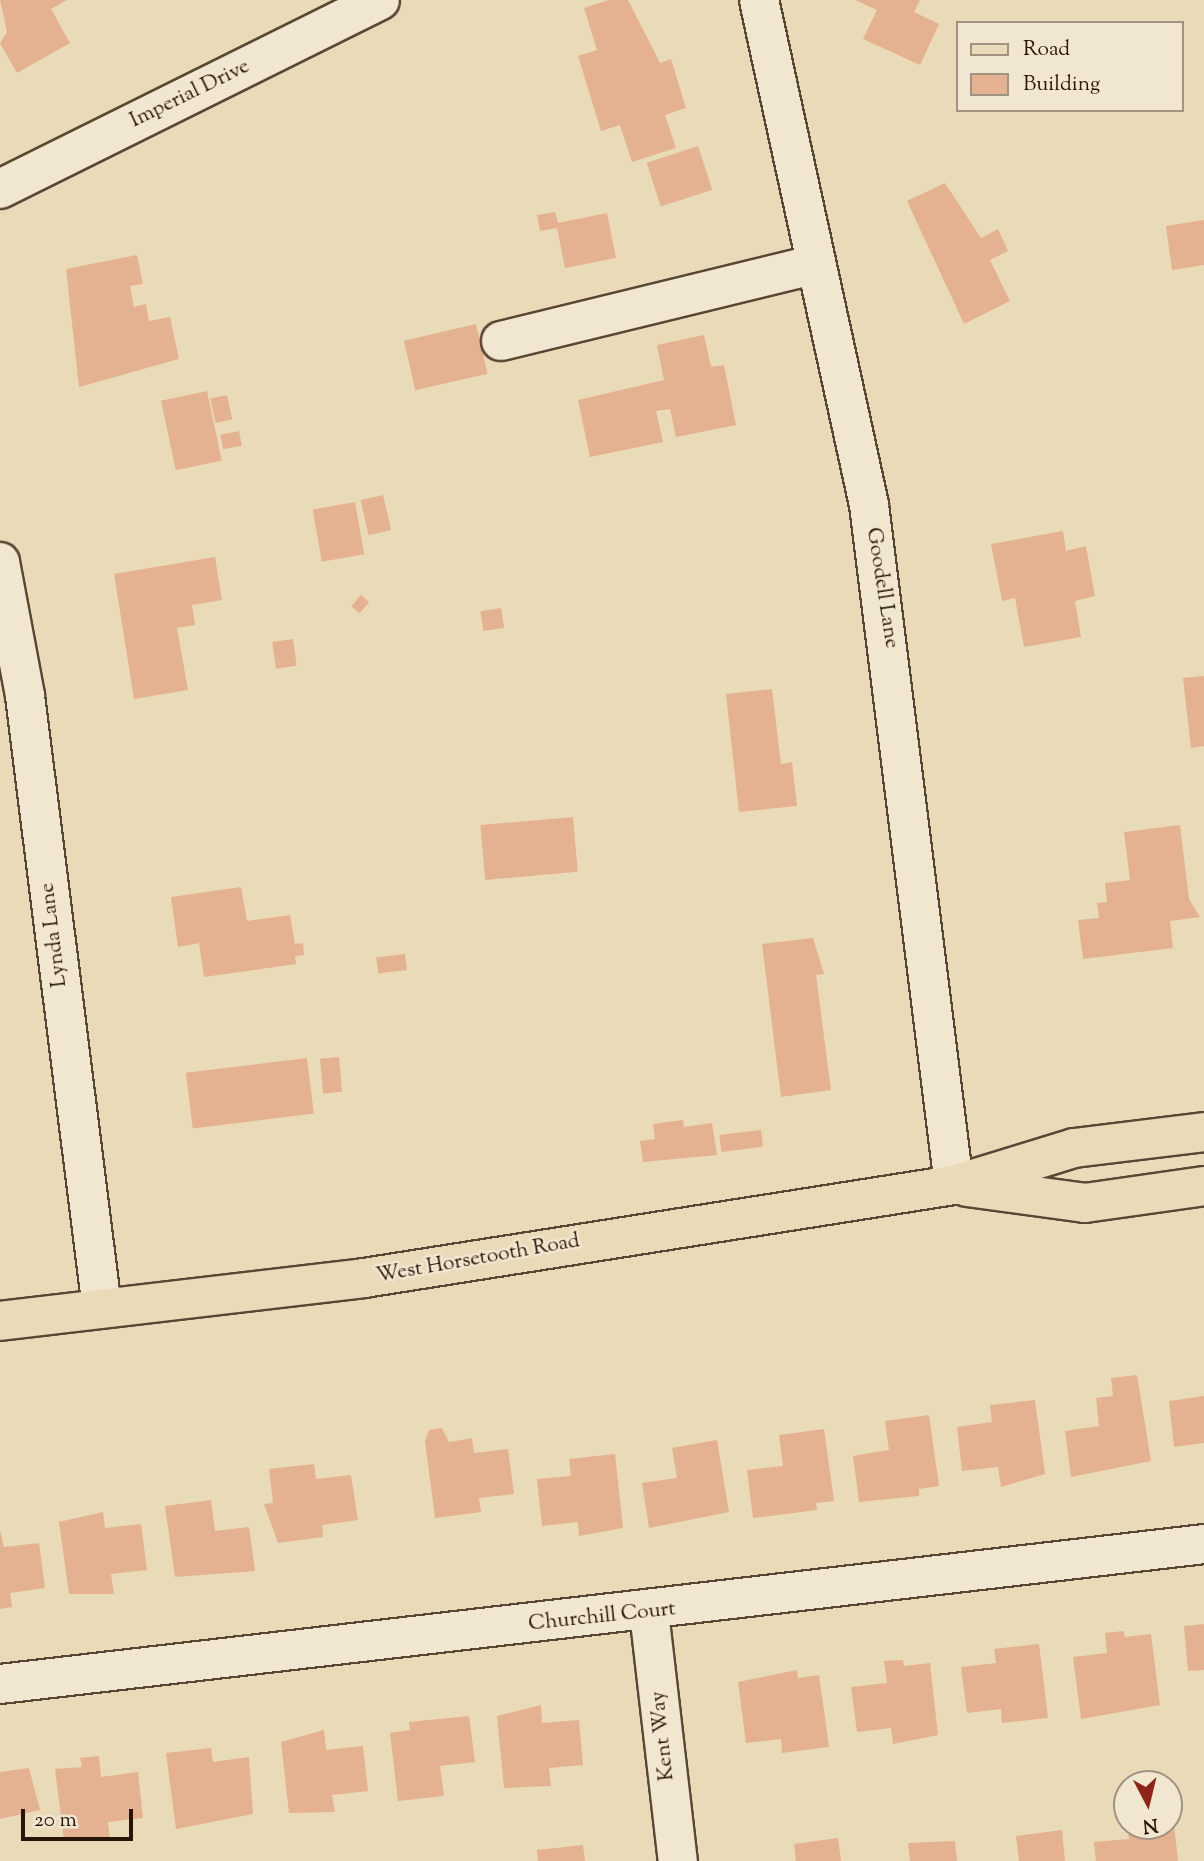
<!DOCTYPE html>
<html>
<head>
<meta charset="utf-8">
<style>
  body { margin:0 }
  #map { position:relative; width:1204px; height:1861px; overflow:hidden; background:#e9dab8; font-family:"Sorts Mill Goudy",serif }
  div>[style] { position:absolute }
  .building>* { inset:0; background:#e5b291; transform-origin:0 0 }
  .roads { filter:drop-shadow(2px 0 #594634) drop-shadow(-2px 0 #594634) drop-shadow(0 2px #594634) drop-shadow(0 -2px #594634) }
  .minor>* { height:38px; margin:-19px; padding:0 19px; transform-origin:19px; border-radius:19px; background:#f1e7d1 }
  .major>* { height:38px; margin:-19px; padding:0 19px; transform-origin:19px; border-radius:19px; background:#e9dab8 }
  span { translate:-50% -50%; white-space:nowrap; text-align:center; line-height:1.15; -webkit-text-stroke:5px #f1e7d1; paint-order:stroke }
  .street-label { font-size:21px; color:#291508 }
  .legend { position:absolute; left:956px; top:21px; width:228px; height:91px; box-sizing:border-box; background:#f1e7d1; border:2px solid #a19381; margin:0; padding:9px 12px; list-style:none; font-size:21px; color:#291508 }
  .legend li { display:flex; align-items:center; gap:14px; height:35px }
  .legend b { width:35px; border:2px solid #a19381 }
  .north { position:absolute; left:1113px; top:1770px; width:70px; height:70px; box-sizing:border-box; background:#f1e7d1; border:2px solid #a19381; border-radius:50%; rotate:173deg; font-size:19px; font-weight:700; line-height:28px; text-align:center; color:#291508 }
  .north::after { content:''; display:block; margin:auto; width:24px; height:32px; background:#8f2418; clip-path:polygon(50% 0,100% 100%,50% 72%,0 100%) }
  .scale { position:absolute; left:21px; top:1809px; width:112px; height:32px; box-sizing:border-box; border:4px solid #291508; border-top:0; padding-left:9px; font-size:21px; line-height:24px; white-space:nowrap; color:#291508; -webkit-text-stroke:5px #f1e7d1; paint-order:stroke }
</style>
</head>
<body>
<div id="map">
  <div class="building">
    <i style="clip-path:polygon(0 0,67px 0,51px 9px,70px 43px,17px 73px,0 43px,7px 32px)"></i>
    <i style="clip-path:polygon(609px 0,628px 0,660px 63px,671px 59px,686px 108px,665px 115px,676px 148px,632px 162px,620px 125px,601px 131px,578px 56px,597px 50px,584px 8px)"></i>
    <i style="clip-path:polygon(855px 0,920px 0,914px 12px,939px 24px,920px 65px,863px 39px,877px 10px)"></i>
    <i style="left:698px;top:146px;width:46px;height:54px;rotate:72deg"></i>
    <i style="clip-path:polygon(945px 183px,981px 238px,998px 229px,1008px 251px,990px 260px,1010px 301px,964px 324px,907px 201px)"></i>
    <i style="clip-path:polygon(555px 212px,558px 223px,607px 213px,616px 258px,565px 268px,557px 228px,540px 231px,537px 215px)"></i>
    <i style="clip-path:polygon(1204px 220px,1204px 265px,1172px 270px,1166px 226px)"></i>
    <i style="clip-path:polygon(137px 255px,143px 284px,130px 286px,134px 307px,146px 304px,149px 321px,170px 317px,179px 359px,79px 387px,66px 269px)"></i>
    <i style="left:476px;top:324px;width:51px;height:74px;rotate:77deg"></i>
    <i style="clip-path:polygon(704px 335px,711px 367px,724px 365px,736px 425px,676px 437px,670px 409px,656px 411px,663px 442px,590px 457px,578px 400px,664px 380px,657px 345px)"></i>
    <i style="left:207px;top:391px;width:71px;height:47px;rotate:78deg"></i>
    <i style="left:227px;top:395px;width:25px;height:17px;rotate:78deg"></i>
    <i style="left:239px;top:431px;width:15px;height:19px;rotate:79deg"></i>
    <i style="left:383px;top:495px;width:36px;height:23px;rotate:77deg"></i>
    <i style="left:355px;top:502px;width:53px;height:43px;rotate:80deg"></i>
    <i style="clip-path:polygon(1063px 531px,1066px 551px,1086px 546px,1095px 596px,1075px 601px,1081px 637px,1024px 647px,1015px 598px,1002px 601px,991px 544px)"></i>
    <i style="clip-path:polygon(215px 557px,222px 600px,192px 605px,195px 625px,177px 628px,188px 690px,134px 699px,114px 574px)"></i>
    <i style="left:361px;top:595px;width:11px;height:15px;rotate:41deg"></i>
    <i style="left:501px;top:608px;width:20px;height:21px;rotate:81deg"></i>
    <i style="left:293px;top:639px;width:27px;height:21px;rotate:82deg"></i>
    <i style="clip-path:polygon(1204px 676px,1204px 746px,1191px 748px,1183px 678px)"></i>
    <i style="clip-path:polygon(772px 689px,781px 764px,792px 762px,797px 806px,739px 812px,726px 694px)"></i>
    <i style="left:573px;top:817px;width:55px;height:93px;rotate:85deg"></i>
    <i style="clip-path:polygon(1180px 825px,1189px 899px,1200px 917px,1170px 921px,1173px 948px,1083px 959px,1078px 920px,1099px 918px,1097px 903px,1107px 902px,1105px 883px,1130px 880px,1124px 832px)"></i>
    <i style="clip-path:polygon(241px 887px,247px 921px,290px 915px,295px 944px,303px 943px,304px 955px,295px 956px,296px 964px,204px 977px,199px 943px,178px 947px,171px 897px)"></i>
    <i style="clip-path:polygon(813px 938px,824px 974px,816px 975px,831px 1090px,781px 1097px,762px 944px)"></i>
    <i style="left:405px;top:954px;width:16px;height:29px;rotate:83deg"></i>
    <i style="left:339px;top:1057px;width:35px;height:19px;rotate:85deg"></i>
    <i style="left:307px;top:1058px;width:56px;height:122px;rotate:83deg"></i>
    <i style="clip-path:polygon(683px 1120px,684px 1127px,712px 1123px,717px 1155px,643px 1162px,640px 1141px,655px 1139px,653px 1124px)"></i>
    <i style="left:761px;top:1130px;width:17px;height:42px;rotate:83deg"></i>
    <i style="clip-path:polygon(1137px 1375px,1151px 1461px,1071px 1477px,1065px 1431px,1099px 1426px,1096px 1398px,1113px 1396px,1111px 1378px)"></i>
    <i style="clip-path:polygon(1204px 1396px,1204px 1443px,1174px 1447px,1169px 1401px)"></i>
    <i style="clip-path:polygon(1035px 1400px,1045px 1474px,1001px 1487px,998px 1467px,962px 1471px,957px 1427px,992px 1422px,990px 1405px)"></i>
    <i style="clip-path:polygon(929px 1415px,939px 1486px,919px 1489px,919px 1496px,859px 1502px,853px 1456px,889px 1450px,885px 1421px)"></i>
    <i style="clip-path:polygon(442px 1428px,449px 1442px,472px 1438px,474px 1453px,508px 1449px,514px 1494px,479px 1498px,481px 1512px,435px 1518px,425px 1441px,429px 1430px)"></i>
    <i style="clip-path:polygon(824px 1429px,834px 1501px,816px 1503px,817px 1510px,753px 1518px,747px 1470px,783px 1466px,779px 1435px)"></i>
    <i style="clip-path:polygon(717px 1440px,729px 1512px,649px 1528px,642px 1483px,677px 1478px,672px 1448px)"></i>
    <i style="clip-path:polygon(615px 1454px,623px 1528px,579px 1536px,578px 1522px,542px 1526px,537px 1479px,571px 1476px,569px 1459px)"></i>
    <i style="clip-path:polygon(314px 1464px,316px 1479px,351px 1475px,358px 1520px,322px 1525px,323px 1537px,278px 1543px,264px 1504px,273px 1503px,269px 1469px)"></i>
    <i style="clip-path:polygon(211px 1500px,215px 1531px,249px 1527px,255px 1571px,175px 1577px,165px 1506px)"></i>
    <i style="clip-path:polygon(103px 1512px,105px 1528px,141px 1524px,147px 1570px,111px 1574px,114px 1594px,69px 1594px,59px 1522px)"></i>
    <i style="clip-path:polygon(0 1530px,4px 1547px,39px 1543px,45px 1588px,10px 1593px,12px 1607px,0 1609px)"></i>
    <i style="clip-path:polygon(1204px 1624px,1204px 1670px,1188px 1671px,1184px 1626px)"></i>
    <i style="clip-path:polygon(1124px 1631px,1125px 1637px,1151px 1634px,1160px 1705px,1081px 1719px,1073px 1657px,1107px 1653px,1105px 1633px)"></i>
    <i style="clip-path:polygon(1039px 1644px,1048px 1718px,1002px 1723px,1001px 1709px,967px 1713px,961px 1667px,996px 1663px,994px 1649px)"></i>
    <i style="clip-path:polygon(903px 1660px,904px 1666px,930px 1663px,938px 1735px,893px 1744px,891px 1728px,857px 1732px,851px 1687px,887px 1683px,884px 1661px)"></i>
    <i style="clip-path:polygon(797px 1670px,798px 1678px,819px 1675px,829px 1747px,782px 1753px,781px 1739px,746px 1743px,738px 1682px)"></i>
    <i style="clip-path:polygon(541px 1705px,542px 1723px,579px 1720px,583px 1765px,549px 1768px,551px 1786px,504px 1788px,497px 1716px)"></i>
    <i style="clip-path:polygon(469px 1716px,475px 1762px,440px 1766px,444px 1796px,398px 1801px,390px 1733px,410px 1730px,409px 1722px)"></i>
    <i style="clip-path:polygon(324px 1730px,326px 1750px,363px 1746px,368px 1791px,332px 1795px,335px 1812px,289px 1813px,281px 1742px)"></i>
    <i style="clip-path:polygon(211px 1748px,213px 1762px,249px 1757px,253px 1814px,176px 1829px,166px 1753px)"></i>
    <i style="clip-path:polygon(99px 1756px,101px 1777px,138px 1772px,143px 1818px,108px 1822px,110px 1839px,64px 1840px,55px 1769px,82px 1767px,80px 1758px)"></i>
    <i style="clip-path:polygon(29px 1768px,40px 1810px,0 1819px,0 1772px)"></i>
    <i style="clip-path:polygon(1173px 1815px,1178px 1861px,1096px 1861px,1094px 1842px,1129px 1839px,1127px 1826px,1169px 1826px)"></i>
    <i style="clip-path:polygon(1062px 1830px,1065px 1861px,1019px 1861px,1016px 1836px)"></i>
    <i style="clip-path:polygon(838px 1838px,841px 1861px,796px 1861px,794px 1844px)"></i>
    <i style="clip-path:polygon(955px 1841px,957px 1861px,910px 1861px,908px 1843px)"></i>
    <i style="clip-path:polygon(583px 1845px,585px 1861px,538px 1861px,537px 1850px)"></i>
  </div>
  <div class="roads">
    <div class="minor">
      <i style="left:759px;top:0;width:517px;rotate:77.71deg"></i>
      <i style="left:869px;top:505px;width:685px;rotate:82.87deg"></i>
      <i style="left:0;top:189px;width:424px;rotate:-26.4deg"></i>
      <i style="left:501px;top:341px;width:324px;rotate:-13.7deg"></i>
      <i style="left:0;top:562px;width:136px;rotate:79.4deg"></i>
      <i style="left:25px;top:696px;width:617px;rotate:82.83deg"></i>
      <i style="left:649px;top:1612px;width:251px;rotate:83.4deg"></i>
      <i style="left:0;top:1684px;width:1212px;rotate:-6.63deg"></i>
    </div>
    <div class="major">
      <i style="left:967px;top:1187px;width:119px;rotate:7.7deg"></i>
      <i style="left:1085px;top:1203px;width:120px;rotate:-8.1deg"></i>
      <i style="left:0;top:1321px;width:367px;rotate:-6.7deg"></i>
      <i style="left:364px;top:1278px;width:597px;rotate:-8.96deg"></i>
      <i style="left:954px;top:1185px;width:126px;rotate:-17.1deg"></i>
      <i style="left:1074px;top:1148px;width:131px;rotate:-7deg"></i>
    </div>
  </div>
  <div class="street-label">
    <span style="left:190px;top:94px;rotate:-26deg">Imperial Drive</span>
    <span style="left:882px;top:588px;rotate:81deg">Goodell Lane</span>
    <span style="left:54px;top:935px;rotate:-97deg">Lynda Lane</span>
    <span style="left:478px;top:1259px;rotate:-10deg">West Horsetooth Road</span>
    <span style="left:602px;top:1617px;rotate:-6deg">Churchill Court</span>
    <span style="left:663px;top:1736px;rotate:-96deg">Kent Way</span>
  </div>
  <ul class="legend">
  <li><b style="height:9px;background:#e9dab8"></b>Road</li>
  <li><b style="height:19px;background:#e5b291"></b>Building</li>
  </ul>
  <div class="north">N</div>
  <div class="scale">20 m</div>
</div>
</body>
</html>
